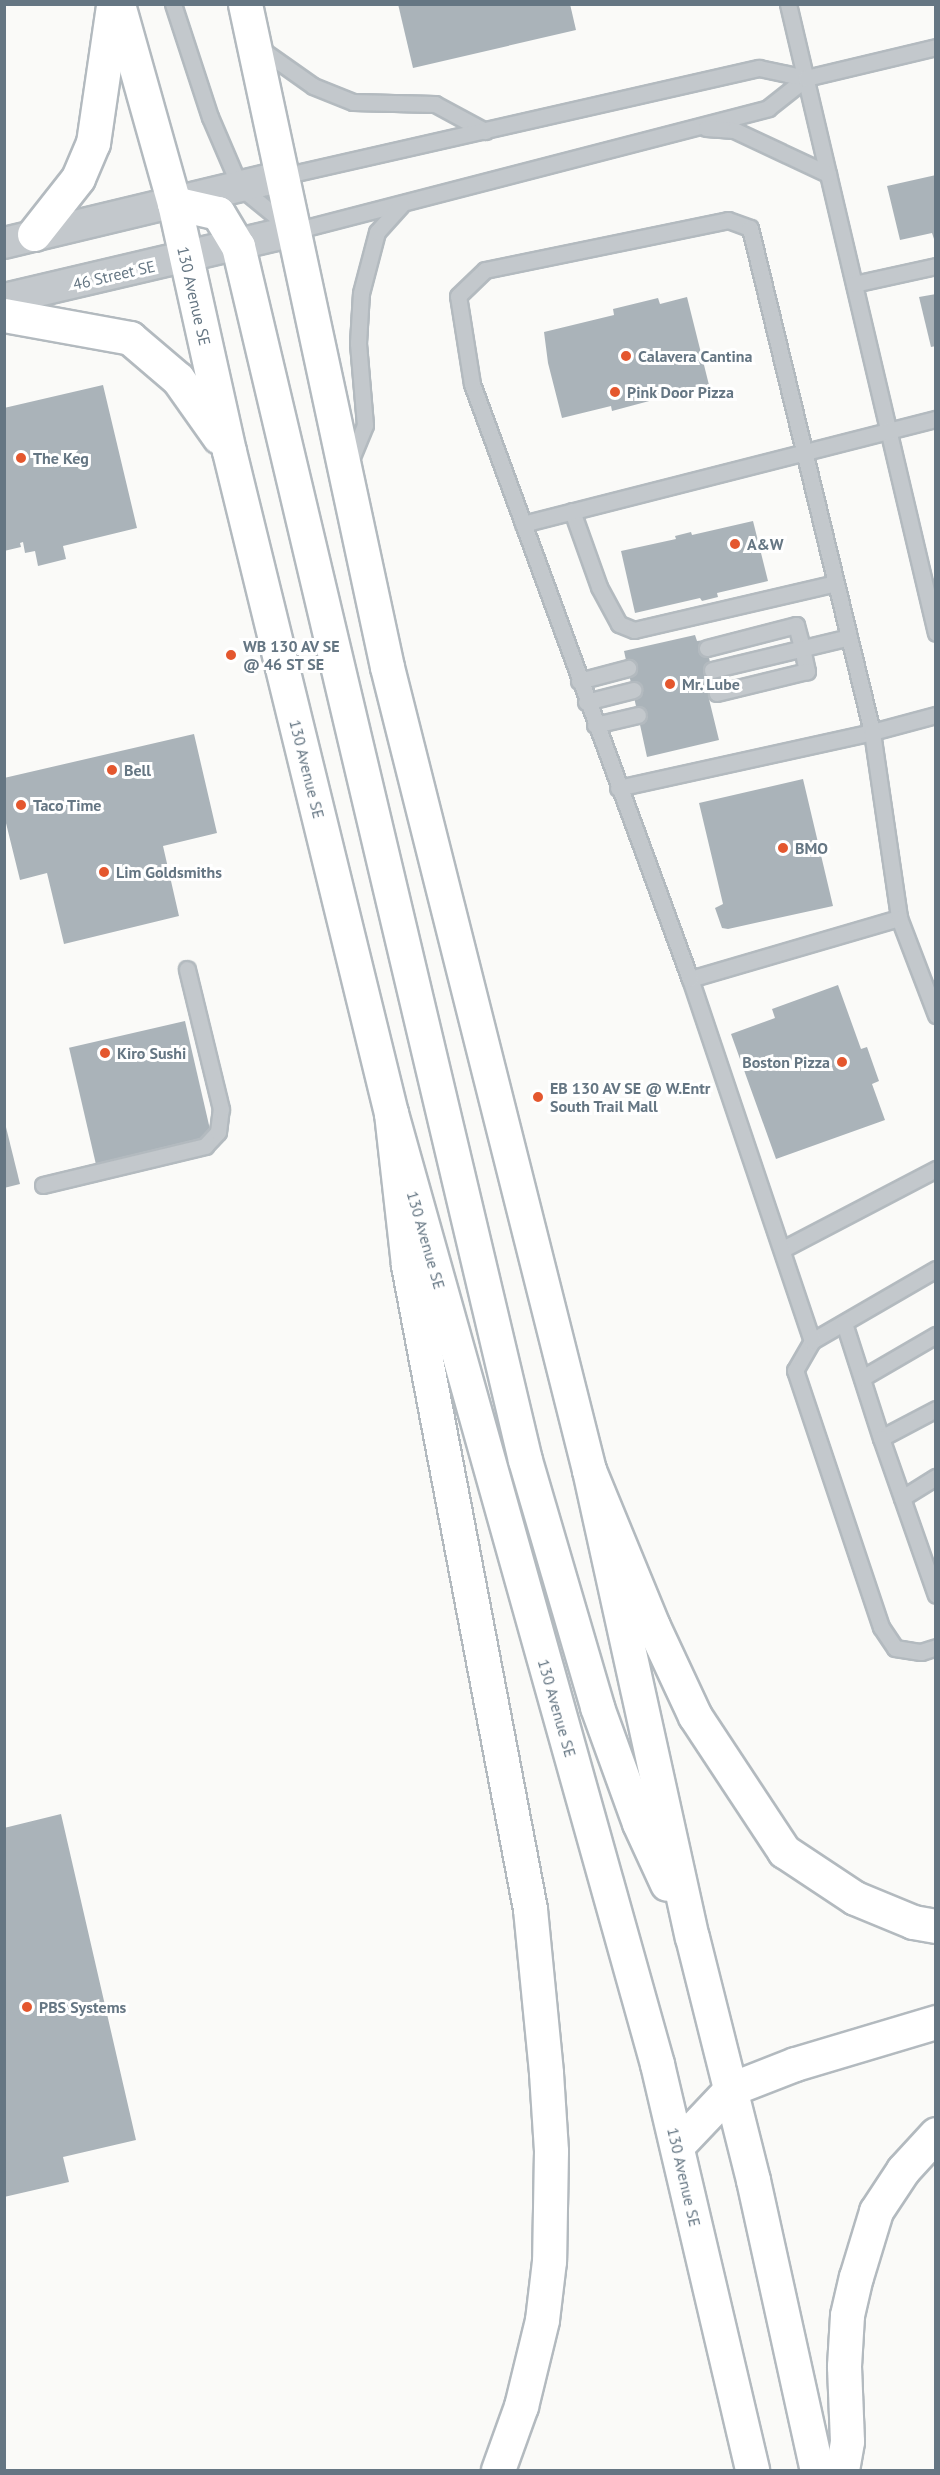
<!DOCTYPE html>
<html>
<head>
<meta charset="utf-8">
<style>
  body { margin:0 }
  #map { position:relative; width:940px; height:2475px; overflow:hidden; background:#fafaf8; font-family:"PT Sans",sans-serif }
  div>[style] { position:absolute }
  .building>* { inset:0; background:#aab3b9; transform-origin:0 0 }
  .roads { filter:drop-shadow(2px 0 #b3babf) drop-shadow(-2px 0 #b3babf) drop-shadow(0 2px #b3babf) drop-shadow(0 -2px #b3babf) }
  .lane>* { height:15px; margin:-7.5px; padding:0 7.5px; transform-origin:7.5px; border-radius:7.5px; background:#c3c8cc }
  .street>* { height:30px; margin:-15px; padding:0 15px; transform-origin:15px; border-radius:15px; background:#c3c8cc }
  .secondary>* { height:33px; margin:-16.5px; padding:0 16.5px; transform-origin:16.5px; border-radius:16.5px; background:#fff }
  .highway>* { height:33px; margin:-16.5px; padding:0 16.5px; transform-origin:16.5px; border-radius:16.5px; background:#fff }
  .dots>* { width:16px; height:16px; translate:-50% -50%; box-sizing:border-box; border:3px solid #fff; border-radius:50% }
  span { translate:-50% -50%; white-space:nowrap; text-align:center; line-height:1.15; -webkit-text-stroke:6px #fff; paint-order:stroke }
  .street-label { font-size:16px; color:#657683 }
  .poi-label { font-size:16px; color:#657683; font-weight:700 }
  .left { translate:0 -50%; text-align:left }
  .right { translate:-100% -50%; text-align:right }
  .frame { position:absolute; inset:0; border:6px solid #657683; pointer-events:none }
</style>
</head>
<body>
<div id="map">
  <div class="building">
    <i style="clip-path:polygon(398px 4px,570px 4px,576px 30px,413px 68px)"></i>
    <i style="clip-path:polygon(936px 175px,936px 245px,932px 233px,900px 240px,887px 186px)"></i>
    <i style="clip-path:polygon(936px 294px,936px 346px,931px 347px,919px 297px)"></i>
    <i style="clip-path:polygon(687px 297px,709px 385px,612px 411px,611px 406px,562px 418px,548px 363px,544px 332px,614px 315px,613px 309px,658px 298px,660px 304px)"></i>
    <i style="clip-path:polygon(103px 385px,137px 528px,63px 546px,66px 559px,38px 566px,35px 551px,25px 553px,23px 542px,20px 543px,21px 547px,4px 551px,4px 408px)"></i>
    <i style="clip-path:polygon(753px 521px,768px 581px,717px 593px,718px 597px,702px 601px,700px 598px,635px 613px,621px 551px,676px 539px,675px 536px,691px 532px,692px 535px)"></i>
    <i style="clip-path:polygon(695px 635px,697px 641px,705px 640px,718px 697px,709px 699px,719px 740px,647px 757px,624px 651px)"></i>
    <i style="clip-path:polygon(194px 734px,217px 833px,163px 846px,179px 916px,64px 944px,47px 873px,20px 880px,4px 815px,4px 778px)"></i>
    <i style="clip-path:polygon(803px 779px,833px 906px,728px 929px,722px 928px,715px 908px,723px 904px,699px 803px)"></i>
    <i style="clip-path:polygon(838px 985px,861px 1049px,867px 1047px,879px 1081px,872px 1084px,885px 1120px,776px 1159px,731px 1034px,775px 1018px,772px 1009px)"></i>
    <i style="left:185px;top:1021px;width:120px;height:119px;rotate:77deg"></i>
    <i style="clip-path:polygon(4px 1119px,20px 1184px,4px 1188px)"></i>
    <i style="clip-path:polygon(61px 1814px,136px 2140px,63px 2157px,69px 2182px,4px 2197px,4px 1828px)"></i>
  </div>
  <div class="roads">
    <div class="lane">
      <i style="left:173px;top:4px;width:119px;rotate:71.9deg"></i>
      <i style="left:210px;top:117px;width:76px;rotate:66.8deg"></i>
      <i style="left:240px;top:187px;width:70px;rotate:39.2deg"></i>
      <i style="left:294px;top:231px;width:490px;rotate:-14.5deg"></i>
      <i style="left:768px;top:108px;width:48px;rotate:-38.3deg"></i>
      <i style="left:788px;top:4px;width:646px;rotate:76.76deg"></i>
      <i style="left:258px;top:47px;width:67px;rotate:35.3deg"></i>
      <i style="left:313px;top:86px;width:43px;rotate:21.8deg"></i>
      <i style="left:353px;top:102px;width:82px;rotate:1.4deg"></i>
      <i style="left:435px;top:104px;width:57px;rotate:28.4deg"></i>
      <i style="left:706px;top:128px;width:28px;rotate:4deg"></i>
      <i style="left:734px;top:130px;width:104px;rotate:25.1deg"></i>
      <i style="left:283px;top:176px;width:488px;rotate:-12.8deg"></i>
      <i style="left:759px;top:68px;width:48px;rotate:12deg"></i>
      <i style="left:806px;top:78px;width:134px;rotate:-13.4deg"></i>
      <i style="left:854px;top:284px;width:84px;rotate:-12.4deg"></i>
      <i style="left:349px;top:464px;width:42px;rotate:-67.7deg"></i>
      <i style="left:365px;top:425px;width:82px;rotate:-94.9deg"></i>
      <i style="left:358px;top:343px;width:50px;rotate:-86.6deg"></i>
      <i style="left:361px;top:293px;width:63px;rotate:-75.3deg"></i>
      <i style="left:377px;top:232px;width:36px;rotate:-48deg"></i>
      <i style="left:572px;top:511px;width:81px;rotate:70.4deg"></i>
      <i style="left:599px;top:587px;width:42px;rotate:61.6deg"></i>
      <i style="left:619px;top:624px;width:16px;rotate:22deg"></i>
      <i style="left:634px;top:630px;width:207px;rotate:-13.1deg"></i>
      <i style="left:523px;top:524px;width:426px;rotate:-14.3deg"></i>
      <i style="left:707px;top:648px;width:92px;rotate:-14.5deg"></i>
      <i style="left:796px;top:625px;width:24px;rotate:75deg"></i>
      <i style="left:802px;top:648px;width:24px;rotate:78deg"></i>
      <i style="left:807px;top:671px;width:93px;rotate:166.3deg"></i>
      <i style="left:712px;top:670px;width:141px;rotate:-13.5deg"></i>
      <i style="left:579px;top:681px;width:51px;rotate:-14.9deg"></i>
      <i style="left:586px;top:702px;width:49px;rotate:-14.3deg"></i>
      <i style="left:595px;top:725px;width:44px;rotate:-13.1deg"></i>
      <i style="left:618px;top:788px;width:260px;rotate:-12.4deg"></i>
      <i style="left:872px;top:732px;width:66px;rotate:-14.9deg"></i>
      <i style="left:690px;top:979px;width:218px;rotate:-16.3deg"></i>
      <i style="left:43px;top:1185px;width:167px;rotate:-13.5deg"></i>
      <i style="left:205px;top:1146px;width:19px;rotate:-47deg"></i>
      <i style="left:218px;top:1132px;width:23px;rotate:-83deg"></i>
      <i style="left:221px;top:1109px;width:144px;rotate:-103.7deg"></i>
      <i style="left:783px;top:1249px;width:173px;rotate:-27.6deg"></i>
      <i style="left:936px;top:1269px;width:143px;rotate:149.9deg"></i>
      <i style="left:812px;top:1341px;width:34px;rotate:120deg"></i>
      <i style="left:795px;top:1370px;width:271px;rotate:71.5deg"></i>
      <i style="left:881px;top:1627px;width:25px;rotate:56deg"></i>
      <i style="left:895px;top:1648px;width:26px;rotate:9deg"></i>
      <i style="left:921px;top:1652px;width:16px;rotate:-18deg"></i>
      <i style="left:844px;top:1323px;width:121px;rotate:72.2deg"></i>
      <i style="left:881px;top:1438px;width:62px;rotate:-27.8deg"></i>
      <i style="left:812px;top:1341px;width:382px;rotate:-108.6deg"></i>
      <i style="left:690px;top:979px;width:634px;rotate:-110.12deg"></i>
      <i style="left:472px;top:384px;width:89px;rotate:-99deg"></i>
      <i style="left:458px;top:296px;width:37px;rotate:-44deg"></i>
      <i style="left:485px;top:270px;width:248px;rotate:-11.6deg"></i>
      <i style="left:728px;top:220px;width:23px;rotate:20deg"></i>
      <i style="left:750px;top:228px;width:519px;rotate:76.39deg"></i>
      <i style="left:872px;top:732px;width:188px;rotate:81.7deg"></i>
      <i style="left:899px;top:918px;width:104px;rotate:69.1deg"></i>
      <i style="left:862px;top:1378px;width:86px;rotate:-30.2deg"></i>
      <i style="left:881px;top:1438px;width:166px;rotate:70.7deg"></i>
      <i style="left:902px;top:1498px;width:40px;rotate:-32deg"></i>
    </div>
    <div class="street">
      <i style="left:4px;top:243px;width:287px;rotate:-13.5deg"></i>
      <i style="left:4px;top:299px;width:298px;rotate:-13.2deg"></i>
    </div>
    <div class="secondary">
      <i style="left:118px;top:4px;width:207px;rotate:74.3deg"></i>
      <i style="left:174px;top:203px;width:254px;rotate:77.5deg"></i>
      <i style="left:229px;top:451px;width:682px;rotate:76.25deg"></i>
      <i style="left:391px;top:1113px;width:988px;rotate:74.37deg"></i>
      <i style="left:657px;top:2064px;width:417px;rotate:76.8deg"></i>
      <i style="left:245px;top:4px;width:678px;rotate:77.91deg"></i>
      <i style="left:387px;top:667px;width:828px;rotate:75.88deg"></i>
      <i style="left:589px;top:1470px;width:478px;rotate:77.6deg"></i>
      <i style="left:692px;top:1937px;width:251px;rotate:75.9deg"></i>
      <i style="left:753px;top:2180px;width:297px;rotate:77.6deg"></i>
      <i style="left:174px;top:203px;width:45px;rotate:12.8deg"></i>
      <i style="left:218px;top:213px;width:39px;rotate:59deg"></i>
      <i style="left:238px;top:246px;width:1247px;rotate:76.7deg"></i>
      <i style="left:525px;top:1460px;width:257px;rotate:73.7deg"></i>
      <i style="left:597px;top:1707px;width:123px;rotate:70.1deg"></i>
      <i style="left:639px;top:1823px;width:67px;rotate:65.3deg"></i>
      <i style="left:34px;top:234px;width:71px;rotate:-51.8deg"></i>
      <i style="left:78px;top:178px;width:38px;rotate:-67deg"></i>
      <i style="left:93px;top:143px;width:138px;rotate:-81.7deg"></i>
      <i style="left:4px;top:315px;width:128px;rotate:10.3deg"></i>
      <i style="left:130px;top:338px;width:63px;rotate:40.5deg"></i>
      <i style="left:178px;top:379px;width:71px;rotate:54.7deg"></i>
    </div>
    <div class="highway">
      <i style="left:391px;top:1113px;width:153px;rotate:83.6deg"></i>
      <i style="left:408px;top:1265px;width:655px;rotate:79.27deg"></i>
      <i style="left:530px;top:1909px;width:165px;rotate:84.4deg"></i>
      <i style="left:546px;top:2073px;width:78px;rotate:86.3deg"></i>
      <i style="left:551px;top:2151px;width:110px;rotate:91deg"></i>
      <i style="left:549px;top:2261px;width:59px;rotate:96.8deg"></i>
      <i style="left:542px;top:2320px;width:89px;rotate:103.7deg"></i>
      <i style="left:521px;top:2406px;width:68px;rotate:109.8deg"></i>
      <i style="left:589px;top:1470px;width:169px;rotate:67.7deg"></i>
      <i style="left:653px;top:1626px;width:99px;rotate:65deg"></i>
      <i style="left:695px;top:1716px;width:162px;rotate:56.6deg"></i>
      <i style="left:784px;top:1851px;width:85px;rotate:33.5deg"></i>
      <i style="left:855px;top:1898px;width:63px;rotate:22.5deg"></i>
      <i style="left:913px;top:1922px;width:23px;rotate:10deg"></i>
      <i style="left:677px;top:2146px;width:79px;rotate:-46.5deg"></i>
      <i style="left:731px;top:2089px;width:69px;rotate:-21.3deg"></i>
      <i style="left:795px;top:2064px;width:147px;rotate:-16.6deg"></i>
      <i style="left:842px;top:2470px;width:29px;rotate:-80deg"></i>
      <i style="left:847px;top:2441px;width:75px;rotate:-92.3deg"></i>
      <i style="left:844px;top:2366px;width:51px;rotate:-86.6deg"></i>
      <i style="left:847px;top:2315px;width:39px;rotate:-77deg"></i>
      <i style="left:856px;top:2277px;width:69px;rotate:-73.1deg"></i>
      <i style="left:876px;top:2211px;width:49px;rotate:-56.6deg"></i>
      <i style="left:903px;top:2170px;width:49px;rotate:-47.5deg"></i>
    </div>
  </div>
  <div class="dots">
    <i style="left:626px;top:356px;background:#e4572e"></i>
    <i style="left:615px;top:392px;background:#e4572e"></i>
    <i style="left:21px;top:458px;background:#e4572e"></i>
    <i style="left:735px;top:544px;background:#e4572e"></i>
    <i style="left:231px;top:655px;background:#e4572e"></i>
    <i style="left:670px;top:684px;background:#e4572e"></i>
    <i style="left:112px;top:770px;background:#e4572e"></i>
    <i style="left:21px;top:805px;background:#e4572e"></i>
    <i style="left:783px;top:848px;background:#e4572e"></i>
    <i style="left:104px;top:872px;background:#e4572e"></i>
    <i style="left:105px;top:1053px;background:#e4572e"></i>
    <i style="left:842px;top:1062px;background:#e4572e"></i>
    <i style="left:538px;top:1097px;background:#e4572e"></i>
    <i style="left:27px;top:2007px;background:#e4572e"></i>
  </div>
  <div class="street-label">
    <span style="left:114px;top:275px;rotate:-13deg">46 Street SE</span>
    <span style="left:194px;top:296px;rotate:77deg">130 Avenue SE</span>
    <span style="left:307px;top:769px;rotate:76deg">130 Avenue SE</span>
    <span style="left:426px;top:1240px;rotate:74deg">130 Avenue SE</span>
    <span style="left:557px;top:1708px;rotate:74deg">130 Avenue SE</span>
    <span style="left:684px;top:2177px;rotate:77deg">130 Avenue SE</span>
  </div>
  <div class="poi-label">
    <span class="left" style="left:638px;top:356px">Calavera Cantina</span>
    <span class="left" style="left:627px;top:392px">Pink Door Pizza</span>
    <span class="left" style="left:33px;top:458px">The Keg</span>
    <span class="left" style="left:747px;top:544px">A&amp;W</span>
    <span class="left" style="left:243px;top:655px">WB 130 AV SE<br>@ 46 ST SE</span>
    <span class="left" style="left:682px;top:684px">Mr. Lube</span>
    <span class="left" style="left:124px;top:770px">Bell</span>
    <span class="left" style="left:33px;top:805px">Taco Time</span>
    <span class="left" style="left:795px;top:848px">BMO</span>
    <span class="left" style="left:116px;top:872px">Lim Goldsmiths</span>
    <span class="left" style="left:117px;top:1053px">Kiro Sushi</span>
    <span class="right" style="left:830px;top:1062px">Boston Pizza</span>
    <span class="left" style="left:550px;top:1097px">EB 130 AV SE @ W.Entr<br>South Trail Mall</span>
    <span class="left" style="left:39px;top:2007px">PBS Systems</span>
  </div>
  <div class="frame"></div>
</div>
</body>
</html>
